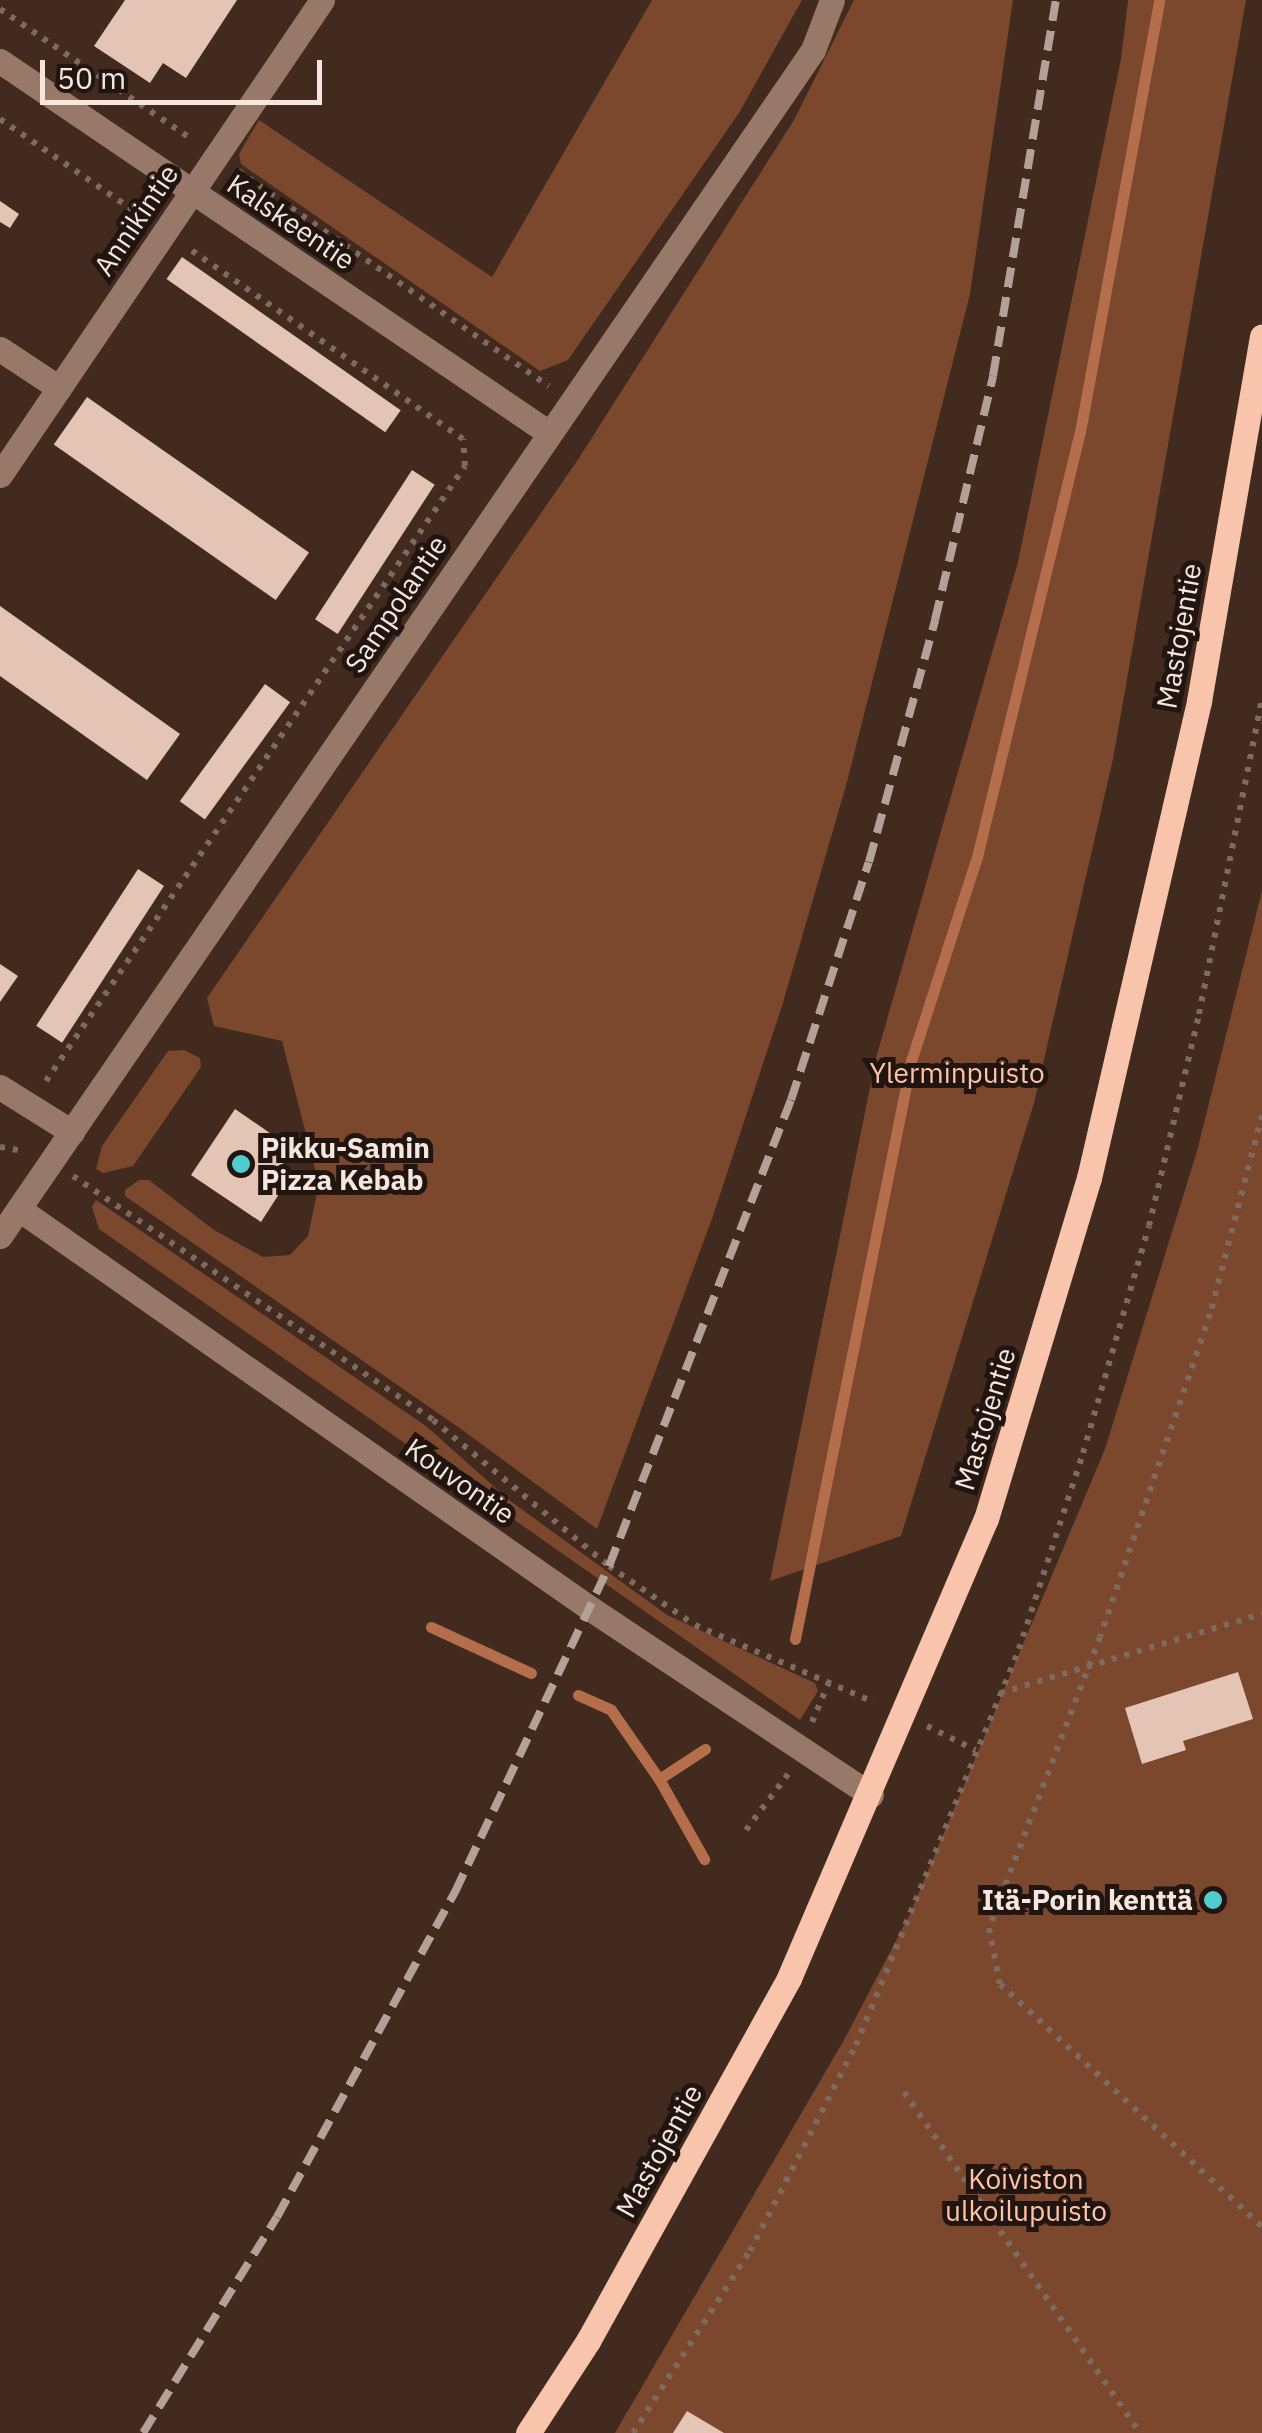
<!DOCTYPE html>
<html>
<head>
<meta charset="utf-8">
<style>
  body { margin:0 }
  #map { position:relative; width:1262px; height:2433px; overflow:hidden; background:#422a1e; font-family:"IBM Plex Sans",sans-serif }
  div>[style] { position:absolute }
  .green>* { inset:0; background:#7b482e }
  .stream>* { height:11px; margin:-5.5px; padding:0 5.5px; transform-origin:5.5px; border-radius:5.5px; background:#b46e4b }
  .building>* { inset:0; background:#e3c4b5; transform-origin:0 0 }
  .path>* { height:6px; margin-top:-3px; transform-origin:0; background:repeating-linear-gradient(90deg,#7f6a60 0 5px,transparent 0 13px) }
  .minor>* { height:25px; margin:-12.5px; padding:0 12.5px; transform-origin:12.5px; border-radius:12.5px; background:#987969 }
  .major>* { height:25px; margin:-12.5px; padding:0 12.5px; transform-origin:12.5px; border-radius:12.5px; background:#f8c4ab }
  .rail>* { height:8px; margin-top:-4px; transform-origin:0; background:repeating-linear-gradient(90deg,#b3a097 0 20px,transparent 0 30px) }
  .dots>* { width:28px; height:28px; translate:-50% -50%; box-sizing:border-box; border:5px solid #201510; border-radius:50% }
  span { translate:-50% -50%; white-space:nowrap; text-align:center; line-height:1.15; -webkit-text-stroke:10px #201510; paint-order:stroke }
  .street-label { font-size:28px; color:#f6e6de }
  .park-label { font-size:28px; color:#ffc3a6 }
  .poi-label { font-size:28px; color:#f6e6de; font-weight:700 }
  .left { translate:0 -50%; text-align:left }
  .right { translate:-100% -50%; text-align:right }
  .scale { position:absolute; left:40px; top:60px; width:282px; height:45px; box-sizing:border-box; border:5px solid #f6e6de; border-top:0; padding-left:12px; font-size:30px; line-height:35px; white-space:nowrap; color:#f6e6de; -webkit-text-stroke:8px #201510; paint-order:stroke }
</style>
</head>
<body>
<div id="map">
  <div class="green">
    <i style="clip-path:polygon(652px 0,802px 0,739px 113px,568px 360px,540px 371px,241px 164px,239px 154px,259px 120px,492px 277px)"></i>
    <i style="clip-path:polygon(854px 0,1013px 0,970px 294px,847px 782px,782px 1006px,713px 1216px,597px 1529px,461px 1429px,125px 1196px,125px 1190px,139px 1180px,149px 1180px,214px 1230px,263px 1257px,290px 1255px,308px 1236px,319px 1184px,282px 1041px,214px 1026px,207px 998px,579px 458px,794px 120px)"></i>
    <i style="clip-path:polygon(1128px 0,1246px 0,1113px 759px,1034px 1103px,901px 1536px,770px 1581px,876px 1058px,1018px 562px,1121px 59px)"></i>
    <i style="clip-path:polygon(1262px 891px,1262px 2433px,615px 2433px,844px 2040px,909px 1916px,1105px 1449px,1197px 1151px)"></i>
    <i style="clip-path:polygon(184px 1050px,200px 1058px,201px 1067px,133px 1166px,103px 1173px,96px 1169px,102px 1146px,168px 1051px)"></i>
    <i style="clip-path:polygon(96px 1200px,426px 1426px,509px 1500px,667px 1615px,815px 1683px,818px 1691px,800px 1720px,99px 1229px,92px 1207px)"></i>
  </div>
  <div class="stream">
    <i style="left:431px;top:1627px;width:110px;rotate:24.7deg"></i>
    <i style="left:795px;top:1639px;width:590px;rotate:-78.65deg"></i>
    <i style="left:911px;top:1061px;width:214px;rotate:-72.1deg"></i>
    <i style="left:977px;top:857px;width:437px;rotate:-76.4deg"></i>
    <i style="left:1080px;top:432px;width:439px;rotate:-79.6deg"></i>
    <i style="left:578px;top:1695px;width:36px;rotate:24deg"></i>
    <i style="left:611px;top:1710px;width:84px;rotate:55.2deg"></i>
    <i style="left:659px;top:1779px;width:55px;rotate:-33.1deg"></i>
    <i style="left:659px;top:1779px;width:92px;rotate:60.6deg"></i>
  </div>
  <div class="building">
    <i style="clip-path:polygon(125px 0,237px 0,186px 78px,163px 63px,150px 83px,94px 46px)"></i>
    <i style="clip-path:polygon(0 201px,19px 214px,10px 228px,0 222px)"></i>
    <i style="left:182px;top:257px;width:267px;height:27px;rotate:35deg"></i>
    <i style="left:87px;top:397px;width:271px;height:58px;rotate:35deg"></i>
    <i style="left:412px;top:470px;width:27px;height:178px;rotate:33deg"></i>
    <i style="clip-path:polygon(0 606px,180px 734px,147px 780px,0 676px)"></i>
    <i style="left:265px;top:684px;width:31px;height:145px;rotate:36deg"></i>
    <i style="left:138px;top:869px;width:31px;height:187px;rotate:33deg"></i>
    <i style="clip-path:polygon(0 964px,18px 976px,0 1002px)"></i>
    <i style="clip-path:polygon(235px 1109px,293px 1149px,269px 1184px,281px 1191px,261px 1222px,191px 1175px)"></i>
    <i style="clip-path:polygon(1238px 1672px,1253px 1719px,1183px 1741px,1186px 1750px,1142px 1764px,1125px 1708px)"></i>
    <i style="clip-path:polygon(687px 2411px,724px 2433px,673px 2433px)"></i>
  </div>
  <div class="path">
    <i style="left:0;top:9px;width:231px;rotate:34.2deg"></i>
    <i style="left:0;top:119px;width:168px;rotate:34.4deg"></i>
    <i style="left:238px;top:171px;width:378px;rotate:34.7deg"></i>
    <i style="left:46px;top:1081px;width:744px;rotate:-55.73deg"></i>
    <i style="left:465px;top:466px;width:27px;rotate:-94deg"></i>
    <i style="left:463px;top:439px;width:336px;rotate:-145.2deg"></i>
    <i style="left:1262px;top:1115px;width:206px;rotate:104.6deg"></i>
    <i style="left:1210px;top:1314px;width:341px;rotate:108.8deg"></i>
    <i style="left:1100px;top:1637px;width:311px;rotate:110.9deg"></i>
    <i style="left:989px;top:1928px;width:57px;rotate:78.9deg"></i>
    <i style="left:1000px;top:1984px;width:357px;rotate:42.8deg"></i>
    <i style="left:0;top:1147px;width:22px;rotate:10deg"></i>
    <i style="left:73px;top:1176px;width:435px;rotate:34.1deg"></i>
    <i style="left:433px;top:1420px;width:229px;rotate:39.7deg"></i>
    <i style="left:609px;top:1566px;width:104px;rotate:34.5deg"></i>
    <i style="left:695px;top:1625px;width:195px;rotate:23.3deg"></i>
    <i style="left:1000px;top:1693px;width:274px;rotate:-16.8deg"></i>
    <i style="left:812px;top:1722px;width:43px;rotate:-67deg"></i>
    <i style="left:927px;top:1726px;width:54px;rotate:26.6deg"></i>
    <i style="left:746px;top:1830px;width:70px;rotate:-53.1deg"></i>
    <i style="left:904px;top:2092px;width:415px;rotate:55.3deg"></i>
    <i style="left:633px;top:2433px;width:216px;rotate:-57.3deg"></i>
    <i style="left:750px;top:2251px;width:232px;rotate:-62.8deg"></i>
    <i style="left:856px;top:2045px;width:428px;rotate:-67.6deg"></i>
    <i style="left:1019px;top:1649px;width:206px;rotate:-71.9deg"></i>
    <i style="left:1083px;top:1453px;width:236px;rotate:-73.8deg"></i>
    <i style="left:1149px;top:1226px;width:218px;rotate:-76.7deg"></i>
    <i style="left:1199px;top:1014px;width:322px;rotate:-78.7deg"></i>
  </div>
  <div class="minor">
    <i style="left:0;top:61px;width:663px;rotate:34.12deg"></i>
    <i style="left:0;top:349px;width:71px;rotate:33.5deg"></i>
    <i style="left:0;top:475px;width:574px;rotate:-55.87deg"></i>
    <i style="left:0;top:1087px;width:85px;rotate:32deg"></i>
    <i style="left:19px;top:1209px;width:698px;rotate:34.97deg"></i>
    <i style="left:591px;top:1609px;width:336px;rotate:33.6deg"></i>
    <i style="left:0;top:1236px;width:1438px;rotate:-55.57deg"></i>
    <i style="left:813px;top:50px;width:53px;rotate:-69.2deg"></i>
  </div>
  <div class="major">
    <i style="left:528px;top:2433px;width:110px;rotate:-56.9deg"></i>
    <i style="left:588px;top:2341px;width:415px;rotate:-61deg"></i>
    <i style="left:789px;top:1978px;width:499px;rotate:-66.8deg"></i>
    <i style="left:986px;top:1519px;width:356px;rotate:-73.2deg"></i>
    <i style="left:1089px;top:1178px;width:490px;rotate:-77deg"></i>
    <i style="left:1199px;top:701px;width:370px;rotate:-80.2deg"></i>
  </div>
  <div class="rail">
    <i style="left:143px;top:2433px;width:254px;rotate:-58.2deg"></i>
    <i style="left:277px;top:2217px;width:371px;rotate:-61.3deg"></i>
    <i style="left:455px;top:1892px;width:361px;rotate:-64.7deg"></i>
    <i style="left:609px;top:1566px;width:500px;rotate:-68.67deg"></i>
    <i style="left:791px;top:1100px;width:250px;rotate:-71.9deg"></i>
    <i style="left:869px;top:862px;width:251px;rotate:-74.7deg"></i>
    <i style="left:935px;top:620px;width:251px;rotate:-76.6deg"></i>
    <i style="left:993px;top:376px;width:381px;rotate:-80.5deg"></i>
  </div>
  <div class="dots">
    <i style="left:241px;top:1164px;background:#52cdcf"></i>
    <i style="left:1213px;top:1900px;background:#52cdcf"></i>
  </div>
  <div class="street-label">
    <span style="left:136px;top:220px;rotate:-56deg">Annikintie</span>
    <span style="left:291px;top:222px;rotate:34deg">Kalskeentie</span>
    <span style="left:396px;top:604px;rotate:-56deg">Sampolantie</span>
    <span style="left:1179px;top:636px;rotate:-80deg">Mastojentie</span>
    <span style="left:985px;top:1419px;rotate:-73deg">Mastojentie</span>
    <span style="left:460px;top:1481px;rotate:35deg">Kouvontie</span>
    <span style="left:659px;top:2151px;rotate:-61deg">Mastojentie</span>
  </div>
  <div class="park-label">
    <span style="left:957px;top:1073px">Ylerminpuisto</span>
    <span style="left:1026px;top:2195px">Koiviston<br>ulkoilupuisto</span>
  </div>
  <div class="poi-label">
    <span class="left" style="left:261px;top:1164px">Pikku-Samin<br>Pizza Kebab</span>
    <span class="right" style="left:1193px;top:1900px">Itä-Porin kenttä</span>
  </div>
  <div class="scale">50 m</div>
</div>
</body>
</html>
